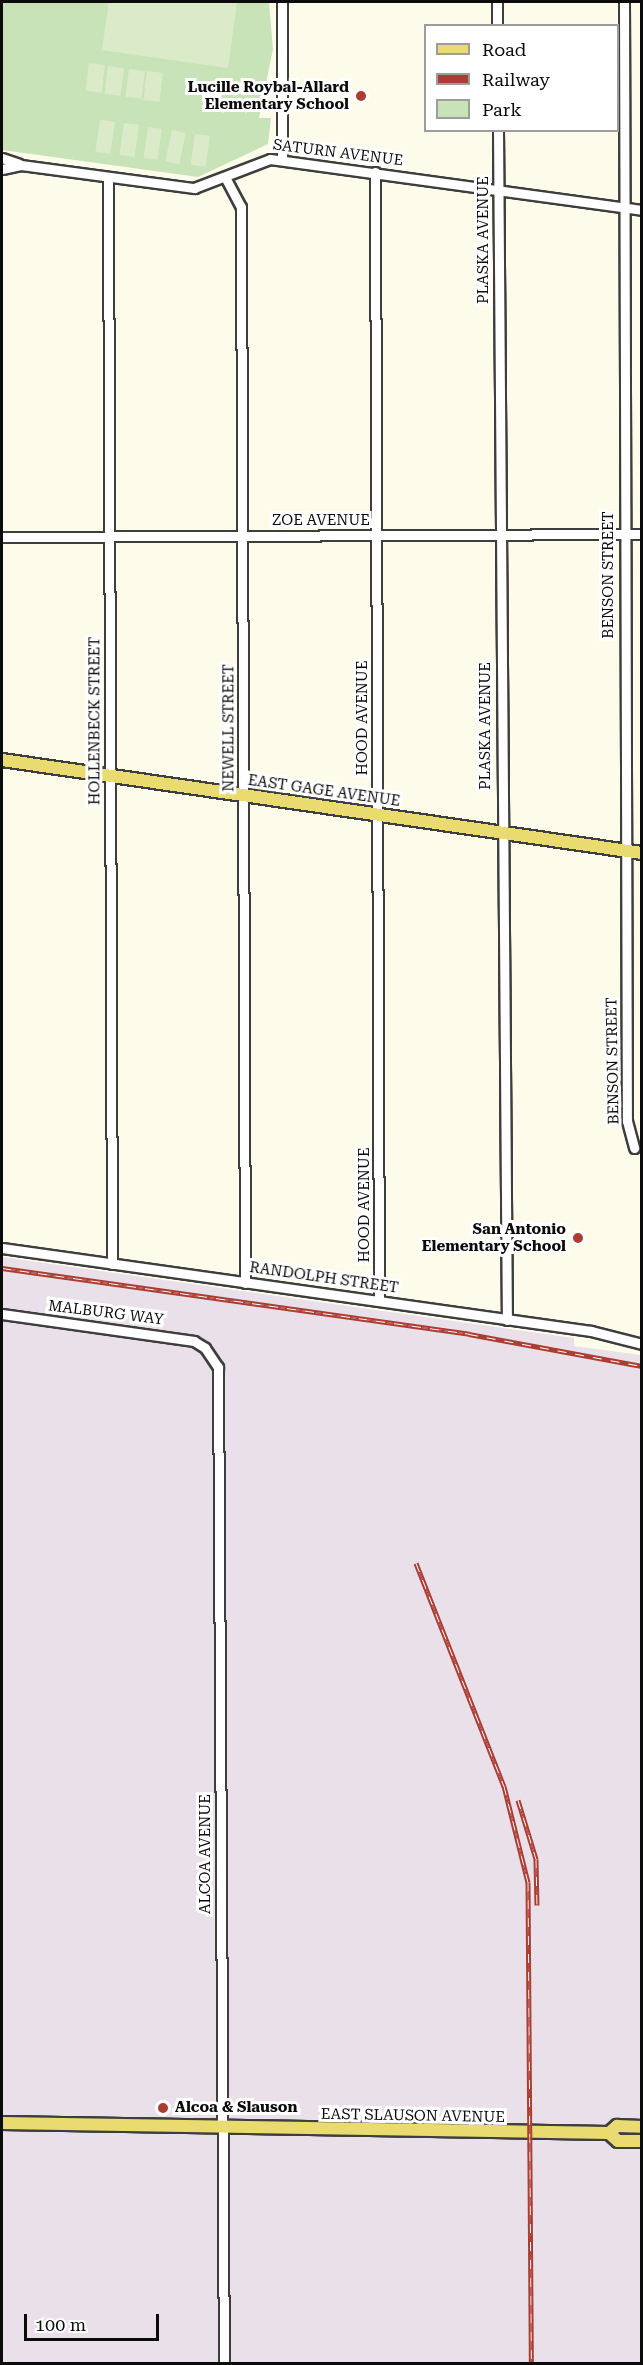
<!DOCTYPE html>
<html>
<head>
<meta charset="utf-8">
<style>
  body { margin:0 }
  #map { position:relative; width:643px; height:2365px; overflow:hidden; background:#fdfceb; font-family:"Roboto Serif",serif }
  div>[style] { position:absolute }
  .industrial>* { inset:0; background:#e9e0e9 }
  .green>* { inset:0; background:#c9e3b9 }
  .pitch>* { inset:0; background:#dbebca; transform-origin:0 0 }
  .roads { filter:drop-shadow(2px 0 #3e3e3e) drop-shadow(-2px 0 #3e3e3e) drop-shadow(0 2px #3e3e3e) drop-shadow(0 -2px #3e3e3e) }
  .minor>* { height:9px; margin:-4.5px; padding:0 4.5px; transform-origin:4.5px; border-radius:4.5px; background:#fff }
  .major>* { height:12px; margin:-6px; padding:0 6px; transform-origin:6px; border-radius:6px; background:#e9db6f }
  .rail>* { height:5px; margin-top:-2.5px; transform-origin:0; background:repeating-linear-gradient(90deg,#fff 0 9px,#ab3d33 0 18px); box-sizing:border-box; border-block:2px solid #ab3d33 }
  .dots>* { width:16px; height:16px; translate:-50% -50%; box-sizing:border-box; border:3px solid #fff; border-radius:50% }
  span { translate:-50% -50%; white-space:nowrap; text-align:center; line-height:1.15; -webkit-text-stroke:6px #fff; paint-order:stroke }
  .poi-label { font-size:15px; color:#0b0b0b; font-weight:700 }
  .right { translate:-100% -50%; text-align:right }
  .left { translate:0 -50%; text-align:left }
  .street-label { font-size:15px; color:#0b0b0b }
  .frame { position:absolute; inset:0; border:3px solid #0b0b0b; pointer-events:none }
  .legend { position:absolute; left:424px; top:24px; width:195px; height:108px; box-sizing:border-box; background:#fff; border:2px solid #9d9d9d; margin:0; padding:8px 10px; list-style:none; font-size:18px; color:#0b0b0b }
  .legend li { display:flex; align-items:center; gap:12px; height:30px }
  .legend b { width:30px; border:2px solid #9d9d9d }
  .scale { position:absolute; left:24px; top:2314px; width:135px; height:27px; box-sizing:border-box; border:3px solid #0b0b0b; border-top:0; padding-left:8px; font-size:18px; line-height:21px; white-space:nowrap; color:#0b0b0b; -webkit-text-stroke:4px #fff; paint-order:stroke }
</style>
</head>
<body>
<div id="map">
  <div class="industrial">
    <i style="clip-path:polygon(2px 1257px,574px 1338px,574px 1346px,641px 1355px,641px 2363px,2px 2364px)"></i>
  </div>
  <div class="green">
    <i style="clip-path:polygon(2px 2px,269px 2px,273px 49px,259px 118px,271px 118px,268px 144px,198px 177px,2px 150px)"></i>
  </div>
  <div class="pitch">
    <i style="clip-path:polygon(109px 2px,237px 2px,228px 68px,102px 50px)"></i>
    <i style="left:89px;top:63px;width:16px;height:28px;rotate:7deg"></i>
    <i style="left:108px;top:66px;width:16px;height:28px;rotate:7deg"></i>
    <i style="left:129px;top:69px;width:16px;height:28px;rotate:7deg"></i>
    <i style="left:147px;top:71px;width:16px;height:29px;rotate:7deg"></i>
    <i style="left:100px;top:120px;width:15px;height:32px;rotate:8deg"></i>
    <i style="left:124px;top:123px;width:15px;height:32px;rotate:8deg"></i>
    <i style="left:148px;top:127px;width:14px;height:31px;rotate:8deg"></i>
    <i style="left:172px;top:130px;width:14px;height:32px;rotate:12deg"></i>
    <i style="left:195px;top:134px;width:15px;height:31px;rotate:8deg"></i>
  </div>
  <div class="roads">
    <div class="minor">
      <i style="left:497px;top:2px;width:24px;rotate:90deg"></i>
      <i style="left:624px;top:2px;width:1119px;rotate:89.85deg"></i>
      <i style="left:627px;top:1121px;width:28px;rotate:75deg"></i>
      <i style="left:498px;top:130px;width:1190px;rotate:89.57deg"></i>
      <i style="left:2px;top:158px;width:18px;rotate:19deg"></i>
      <i style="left:282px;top:159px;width:157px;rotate:-90deg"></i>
      <i style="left:2px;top:169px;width:19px;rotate:-12deg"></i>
      <i style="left:21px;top:165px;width:175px;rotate:7.6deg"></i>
      <i style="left:194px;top:188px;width:81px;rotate:-20.9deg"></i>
      <i style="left:270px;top:159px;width:375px;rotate:7.8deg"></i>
      <i style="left:375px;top:172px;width:1129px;rotate:89.8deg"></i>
      <i style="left:225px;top:177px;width:34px;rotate:62deg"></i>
      <i style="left:241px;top:207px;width:1076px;rotate:89.79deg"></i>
      <i style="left:108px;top:178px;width:1086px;rotate:89.79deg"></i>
      <i style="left:2px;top:537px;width:640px;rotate:-0.27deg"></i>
      <i style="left:2px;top:1248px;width:595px;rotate:8.02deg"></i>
      <i style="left:591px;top:1331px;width:53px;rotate:14.3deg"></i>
      <i style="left:2px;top:1314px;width:194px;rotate:8deg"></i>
      <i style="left:194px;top:1341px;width:13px;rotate:32deg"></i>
      <i style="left:205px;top:1348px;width:23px;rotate:56deg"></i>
      <i style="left:218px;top:1367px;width:997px;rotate:89.66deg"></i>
    </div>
    <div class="major">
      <i style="left:2px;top:760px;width:647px;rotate:8.27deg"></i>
      <i style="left:2px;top:2123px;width:607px;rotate:0.94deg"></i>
      <i style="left:609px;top:2133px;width:12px;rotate:42deg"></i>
      <i style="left:618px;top:2141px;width:24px"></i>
      <i style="left:609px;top:2133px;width:11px;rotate:-41deg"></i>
      <i style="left:617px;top:2126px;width:25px;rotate:2deg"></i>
    </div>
  </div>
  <div class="rail">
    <i style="left:2px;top:1268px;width:472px;rotate:8deg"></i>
    <i style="left:469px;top:1334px;width:176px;rotate:10.5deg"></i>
    <i style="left:416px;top:1563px;width:240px;rotate:68.5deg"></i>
    <i style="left:504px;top:1786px;width:99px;rotate:76deg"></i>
    <i style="left:528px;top:1882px;width:482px;rotate:89.6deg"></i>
    <i style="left:518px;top:1800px;width:62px;rotate:73deg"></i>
    <i style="left:536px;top:1859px;width:46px;rotate:88.8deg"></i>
  </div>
  <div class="dots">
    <i style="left:361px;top:96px;background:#ab3d33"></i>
    <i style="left:578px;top:1238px;background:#ab3d33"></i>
    <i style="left:163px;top:2108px;background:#ab3d33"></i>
  </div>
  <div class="poi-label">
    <span class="right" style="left:349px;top:96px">Lucille Roybal-Allard<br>Elementary School</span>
    <span class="right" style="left:566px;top:1238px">San Antonio<br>Elementary School</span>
    <span class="left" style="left:175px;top:2108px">Alcoa &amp; Slauson</span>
  </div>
  <div class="street-label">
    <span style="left:338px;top:153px;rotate:7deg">SATURN AVENUE</span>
    <span style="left:484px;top:240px;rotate:-90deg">PLASKA AVENUE</span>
    <span style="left:321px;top:521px">ZOE AVENUE</span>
    <span style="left:609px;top:575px;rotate:-90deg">BENSON STREET</span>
    <span style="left:363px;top:718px;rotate:-90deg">HOOD AVENUE</span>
    <span style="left:95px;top:721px;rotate:-90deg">HOLLENBECK STREET</span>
    <span style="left:486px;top:726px;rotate:-90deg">PLASKA AVENUE</span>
    <span style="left:229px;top:728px;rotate:-90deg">NEWELL STREET</span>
    <span style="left:324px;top:791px;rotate:8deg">EAST GAGE AVENUE</span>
    <span style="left:613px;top:1061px;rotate:-91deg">BENSON STREET</span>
    <span style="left:365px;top:1205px;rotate:-90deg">HOOD AVENUE</span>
    <span style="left:324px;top:1278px;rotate:8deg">RANDOLPH STREET</span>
    <span style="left:106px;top:1313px;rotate:7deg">MALBURG WAY</span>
    <span style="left:206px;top:1854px;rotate:-90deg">ALCOA AVENUE</span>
    <span style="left:413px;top:2116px;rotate:1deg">EAST SLAUSON AVENUE</span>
  </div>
  <div class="frame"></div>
  <ul class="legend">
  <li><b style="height:8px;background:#e9db6f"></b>Road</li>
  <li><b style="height:8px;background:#ab3d33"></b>Railway</li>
  <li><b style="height:16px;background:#c9e3b9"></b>Park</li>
  </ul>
  <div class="scale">100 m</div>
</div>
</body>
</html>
